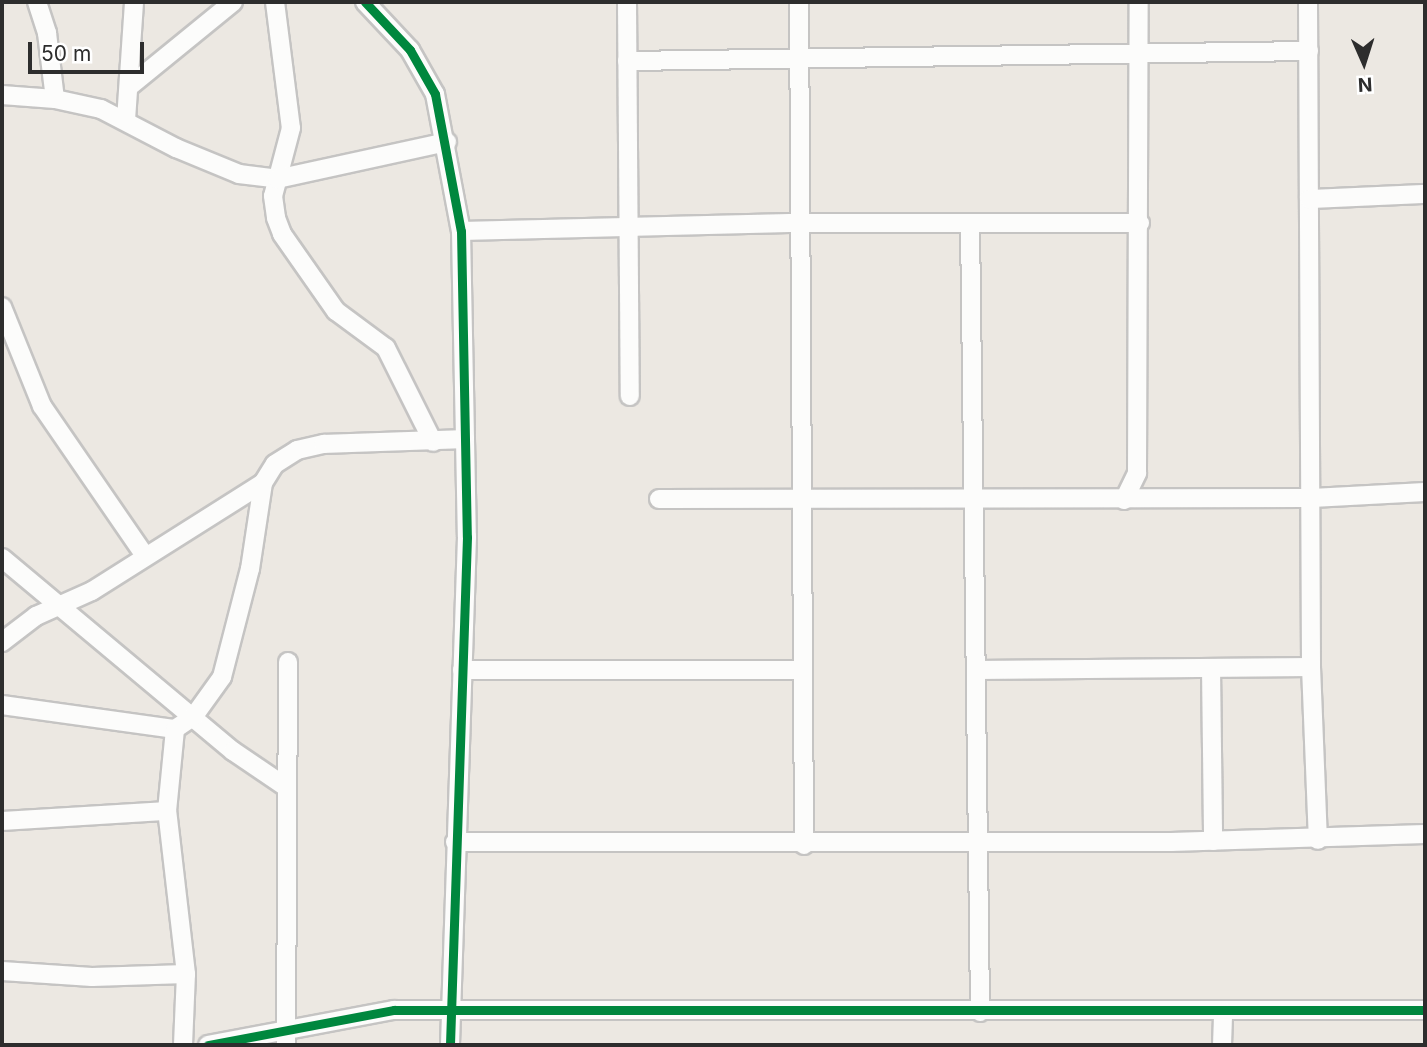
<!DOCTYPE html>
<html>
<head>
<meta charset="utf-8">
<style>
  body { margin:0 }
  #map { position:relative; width:1427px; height:1047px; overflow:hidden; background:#ece8e2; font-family:Inter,sans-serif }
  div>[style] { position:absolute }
  .roads { filter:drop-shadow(2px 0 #c5c4c3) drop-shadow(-2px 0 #c5c4c3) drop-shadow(0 2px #c5c4c3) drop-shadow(0 -2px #c5c4c3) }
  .minor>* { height:18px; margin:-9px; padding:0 9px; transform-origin:9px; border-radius:9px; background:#fcfcfb }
  .cycleway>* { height:9px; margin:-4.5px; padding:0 4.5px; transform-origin:4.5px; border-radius:4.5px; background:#00873e }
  span { translate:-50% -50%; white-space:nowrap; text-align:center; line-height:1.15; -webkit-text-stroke:5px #fff; paint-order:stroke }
  .frame { position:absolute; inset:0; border:4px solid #2d2d2d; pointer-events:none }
  .north { position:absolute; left:1329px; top:28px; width:70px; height:70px; -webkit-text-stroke:5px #fff; paint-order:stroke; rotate:177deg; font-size:19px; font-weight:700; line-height:28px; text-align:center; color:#2d2d2d }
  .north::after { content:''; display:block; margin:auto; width:24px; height:32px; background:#2d2d2d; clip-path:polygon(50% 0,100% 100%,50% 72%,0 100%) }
  .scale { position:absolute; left:28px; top:42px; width:116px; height:32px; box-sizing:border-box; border:4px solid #2d2d2d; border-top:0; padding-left:9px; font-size:21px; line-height:24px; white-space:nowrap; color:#2d2d2d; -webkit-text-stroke:5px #fff; paint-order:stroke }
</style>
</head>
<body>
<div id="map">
  <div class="roads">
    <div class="minor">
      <i style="left:37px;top:2px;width:33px;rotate:72deg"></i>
      <i style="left:47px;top:33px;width:66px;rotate:83.1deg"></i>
      <i style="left:275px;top:2px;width:127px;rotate:82.8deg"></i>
      <i style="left:291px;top:128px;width:70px;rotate:104.8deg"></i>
      <i style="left:273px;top:196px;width:22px;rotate:82deg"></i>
      <i style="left:276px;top:218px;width:17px;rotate:69deg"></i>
      <i style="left:282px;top:234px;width:94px;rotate:55deg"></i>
      <i style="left:336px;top:311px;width:62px;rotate:36.5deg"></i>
      <i style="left:386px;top:348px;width:105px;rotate:63.4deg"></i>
      <i style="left:365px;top:2px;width:66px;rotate:46.8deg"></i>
      <i style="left:410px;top:50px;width:51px;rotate:60.4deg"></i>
      <i style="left:435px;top:94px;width:139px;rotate:79.3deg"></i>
      <i style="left:461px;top:231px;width:306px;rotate:88.9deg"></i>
      <i style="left:467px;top:537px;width:508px;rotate:91.92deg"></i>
      <i style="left:627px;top:2px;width:394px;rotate:89.6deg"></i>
      <i style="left:799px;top:2px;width:843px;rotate:89.66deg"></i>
      <i style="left:1308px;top:2px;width:665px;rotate:89.74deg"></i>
      <i style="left:1311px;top:667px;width:173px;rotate:87.7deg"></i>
      <i style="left:627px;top:61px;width:682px;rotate:-0.84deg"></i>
      <i style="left:130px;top:86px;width:133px;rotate:-39.2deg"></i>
      <i style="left:2px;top:95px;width:53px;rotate:4.3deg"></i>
      <i style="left:55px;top:99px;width:47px;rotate:12.3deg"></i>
      <i style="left:101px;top:109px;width:85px;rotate:27.5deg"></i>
      <i style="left:176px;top:148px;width:68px;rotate:22.4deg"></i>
      <i style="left:239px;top:174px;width:38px;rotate:7deg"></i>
      <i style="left:277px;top:179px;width:174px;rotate:-12.3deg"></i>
      <i style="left:126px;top:120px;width:118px;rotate:-86.1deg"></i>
      <i style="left:1309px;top:199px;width:116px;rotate:-2.5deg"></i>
      <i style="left:970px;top:223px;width:789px;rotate:89.27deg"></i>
      <i style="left:461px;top:231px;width:339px;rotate:-1.4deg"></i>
      <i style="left:800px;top:223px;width:340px"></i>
      <i style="left:2px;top:307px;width:107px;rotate:68deg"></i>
      <i style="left:42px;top:406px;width:182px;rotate:55.5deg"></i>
      <i style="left:659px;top:499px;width:653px;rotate:-0.09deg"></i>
      <i style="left:1312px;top:498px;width:113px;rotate:-3deg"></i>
      <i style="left:1124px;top:500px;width:30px;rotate:-64deg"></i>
      <i style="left:1137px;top:473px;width:471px;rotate:-89.8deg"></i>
      <i style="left:2px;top:558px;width:301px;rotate:39.9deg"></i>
      <i style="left:233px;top:751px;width:64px;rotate:34.2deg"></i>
      <i style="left:2px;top:642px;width:43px;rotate:-37.4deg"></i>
      <i style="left:36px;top:616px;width:61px;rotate:-24.1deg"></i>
      <i style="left:92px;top:591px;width:202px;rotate:-32.3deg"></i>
      <i style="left:1211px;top:668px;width:173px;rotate:89.3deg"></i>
      <i style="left:462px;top:670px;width:339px"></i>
      <i style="left:976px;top:670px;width:335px;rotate:-0.5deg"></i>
      <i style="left:2px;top:705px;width:175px;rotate:7.9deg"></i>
      <i style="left:2px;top:821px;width:165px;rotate:-3.5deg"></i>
      <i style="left:455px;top:842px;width:716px"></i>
      <i style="left:1171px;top:842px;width:254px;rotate:-1.8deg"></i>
      <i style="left:2px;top:971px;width:90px;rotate:3.8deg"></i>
      <i style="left:92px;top:977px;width:94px;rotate:-1.8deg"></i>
      <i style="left:183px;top:1045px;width:71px;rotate:-87.6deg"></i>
      <i style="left:186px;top:974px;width:164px;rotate:-96.6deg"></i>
      <i style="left:167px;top:811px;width:82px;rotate:-84.4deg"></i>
      <i style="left:175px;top:729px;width:23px;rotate:-34deg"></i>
      <i style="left:194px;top:716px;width:48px;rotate:-54.3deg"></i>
      <i style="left:222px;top:677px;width:112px;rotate:-75.5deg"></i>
      <i style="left:250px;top:569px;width:87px;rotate:-81.4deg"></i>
      <i style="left:263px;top:483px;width:22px;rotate:-58deg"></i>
      <i style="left:275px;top:464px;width:26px;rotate:-32deg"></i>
      <i style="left:297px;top:450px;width:28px;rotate:-13deg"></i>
      <i style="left:324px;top:444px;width:141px;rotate:-2deg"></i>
      <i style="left:208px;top:1045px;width:189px;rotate:-10.7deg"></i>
      <i style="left:394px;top:1010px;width:1031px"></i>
      <i style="left:286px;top:1045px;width:383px;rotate:-89.7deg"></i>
      <i style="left:1222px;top:1045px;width:34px;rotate:-88deg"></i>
    </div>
  </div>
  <div class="cycleway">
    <i style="left:365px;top:2px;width:66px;rotate:46.8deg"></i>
    <i style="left:410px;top:50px;width:51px;rotate:60.4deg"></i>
    <i style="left:435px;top:94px;width:139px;rotate:79.3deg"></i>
    <i style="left:461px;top:231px;width:306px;rotate:88.9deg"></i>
    <i style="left:467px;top:537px;width:508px;rotate:91.92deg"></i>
    <i style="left:208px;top:1045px;width:189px;rotate:-10.7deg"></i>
    <i style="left:394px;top:1010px;width:1031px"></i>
  </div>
  <div class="frame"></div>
  <div class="north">N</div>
  <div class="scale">50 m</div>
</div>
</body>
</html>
